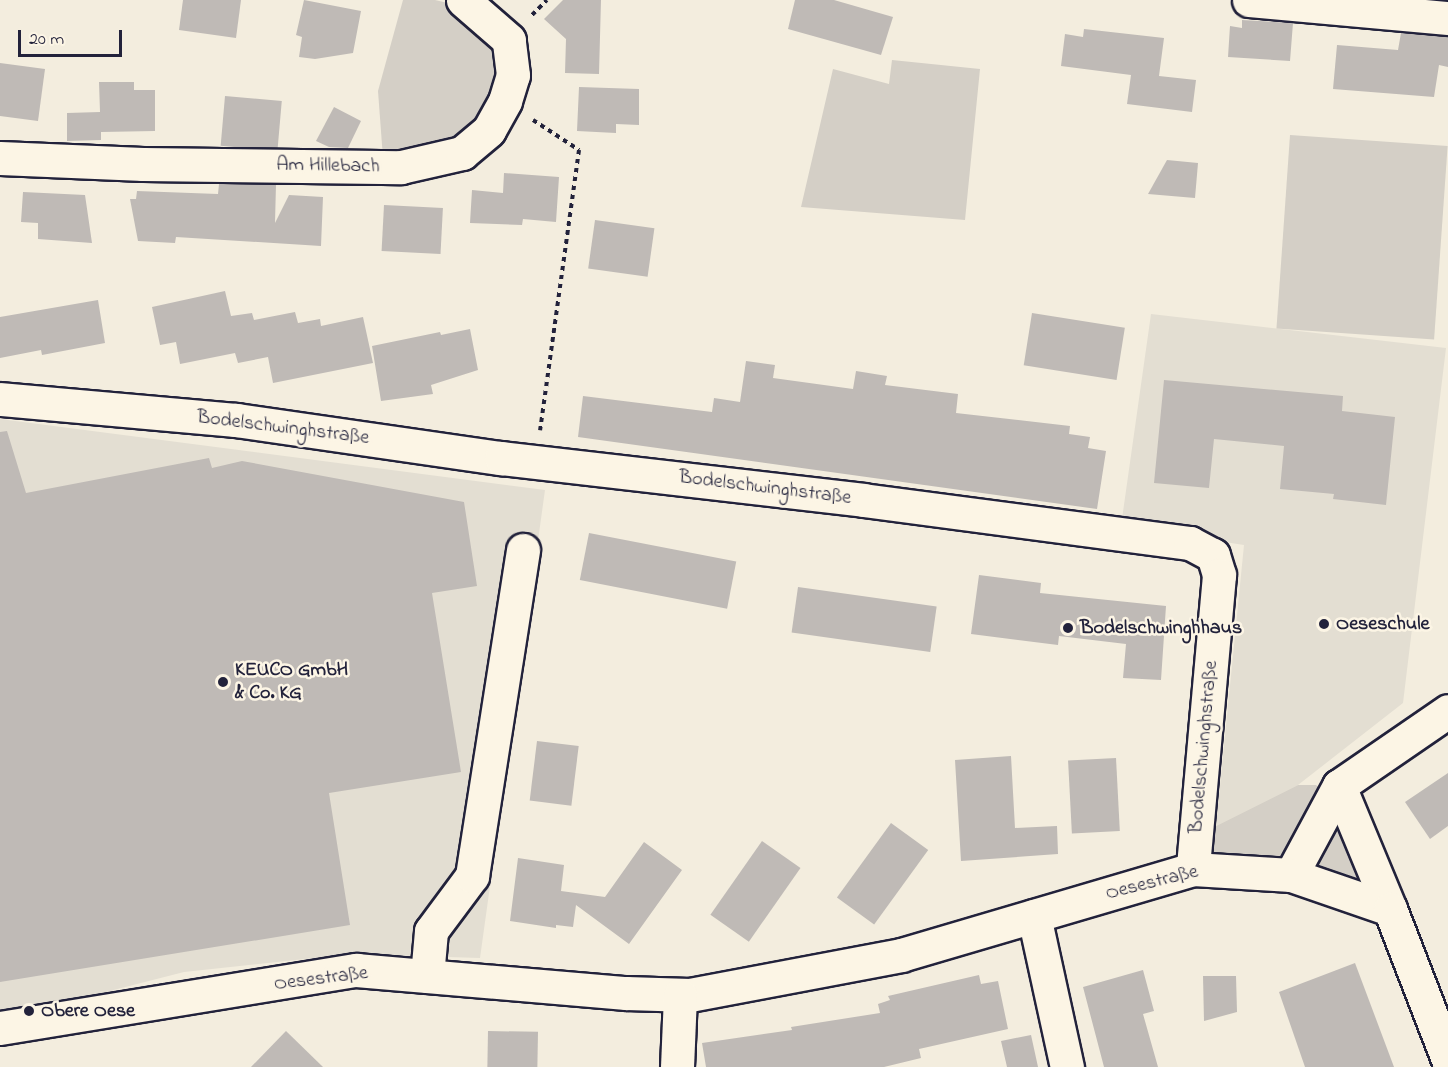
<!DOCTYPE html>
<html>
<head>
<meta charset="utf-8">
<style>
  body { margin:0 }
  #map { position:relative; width:1448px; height:1067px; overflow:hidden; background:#f3edde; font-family:"Indie Flower",sans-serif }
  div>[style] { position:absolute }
  .built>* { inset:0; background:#e3ded2 }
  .green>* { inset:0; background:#d4cfc6; transform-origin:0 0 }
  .building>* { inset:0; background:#bfbab6; transform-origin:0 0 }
  .path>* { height:4px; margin-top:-2px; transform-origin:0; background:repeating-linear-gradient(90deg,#22223b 0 4.5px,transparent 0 9px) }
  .roads { filter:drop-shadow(2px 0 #22223b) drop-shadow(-2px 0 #22223b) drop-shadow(0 2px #22223b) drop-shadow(0 -2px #22223b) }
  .minor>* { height:33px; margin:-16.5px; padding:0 16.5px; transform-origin:16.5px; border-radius:16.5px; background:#fcf5e5 }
  .dots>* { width:16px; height:16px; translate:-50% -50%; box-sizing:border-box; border:3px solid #fcf5e5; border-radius:50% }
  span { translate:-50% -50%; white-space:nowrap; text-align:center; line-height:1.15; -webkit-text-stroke:5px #fcf5e5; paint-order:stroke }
  .street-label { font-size:20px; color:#22223b }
  .poi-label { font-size:20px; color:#22223b; font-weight:700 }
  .left { translate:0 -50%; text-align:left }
  .scale { position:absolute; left:18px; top:30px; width:104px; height:27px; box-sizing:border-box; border:3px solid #22223b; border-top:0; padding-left:8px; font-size:18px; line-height:21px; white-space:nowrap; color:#22223b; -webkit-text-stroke:4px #fcf5e5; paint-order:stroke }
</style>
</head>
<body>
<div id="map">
  <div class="built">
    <i style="clip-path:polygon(1151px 314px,1446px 348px,1403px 703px,1298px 785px,1216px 826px,1244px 545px,1121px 526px)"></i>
    <i style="clip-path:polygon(0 419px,545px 490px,480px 958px,351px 954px,184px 972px,0 1019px)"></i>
  </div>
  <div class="green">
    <i style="clip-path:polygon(403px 0,435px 0,452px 4px,501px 43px,507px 75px,460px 145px,383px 158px,378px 91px)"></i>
    <i style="clip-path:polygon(892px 60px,980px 69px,965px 220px,801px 207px,833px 69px,889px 84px)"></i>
    <i style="left:1290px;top:135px;width:158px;height:194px;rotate:4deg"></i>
    <i style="clip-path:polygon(1298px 785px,1316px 785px,1338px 802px,1377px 896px,1212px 863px,1216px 826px)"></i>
  </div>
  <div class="building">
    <i style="clip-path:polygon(183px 0,241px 0,236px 38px,179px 30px)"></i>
    <i style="clip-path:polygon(304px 0,361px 11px,353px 53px,315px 59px,299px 57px,302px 37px,296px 35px)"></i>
    <i style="clip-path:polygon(563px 0,601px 0,599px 74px,565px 73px,566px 39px,544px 19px)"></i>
    <i style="clip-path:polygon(795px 0,834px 0,893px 17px,881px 55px,788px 29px)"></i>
    <i style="clip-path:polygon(1242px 20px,1293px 23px,1290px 61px,1228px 57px,1230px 26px,1242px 28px)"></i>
    <i style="clip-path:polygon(1084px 29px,1164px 38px,1159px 76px,1196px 80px,1192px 112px,1127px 104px,1131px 75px,1061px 66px,1065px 34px,1083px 37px)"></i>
    <i style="clip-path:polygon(1401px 33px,1448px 36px,1448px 67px,1439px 65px,1434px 97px,1333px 89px,1337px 45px,1398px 50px)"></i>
    <i style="clip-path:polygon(0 63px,45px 69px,38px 121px,0 116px)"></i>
    <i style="clip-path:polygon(99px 82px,134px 82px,134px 90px,155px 90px,155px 131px,101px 132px,101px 140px,67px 141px,67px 113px,100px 112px)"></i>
    <i style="clip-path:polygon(579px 87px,639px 89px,639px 125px,616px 124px,616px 133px,577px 131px)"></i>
    <i style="left:225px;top:96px;width:57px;height:50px;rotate:5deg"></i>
    <i style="clip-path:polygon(334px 107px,361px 121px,348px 148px,329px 147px,316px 141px)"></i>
    <i style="clip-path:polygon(1167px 160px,1198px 163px,1195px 198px,1148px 194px)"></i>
    <i style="clip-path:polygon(504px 173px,559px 177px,556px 222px,523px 219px,522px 225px,470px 223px,472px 190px,503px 193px)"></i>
    <i style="clip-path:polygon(219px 184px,276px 184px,275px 223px,289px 195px,323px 197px,321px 246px,176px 237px,175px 243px,138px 241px,130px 199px,136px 199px,137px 191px,218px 194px)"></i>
    <i style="clip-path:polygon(23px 192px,85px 195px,92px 243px,38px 239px,38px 223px,21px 222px)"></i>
    <i style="left:384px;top:205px;width:59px;height:46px;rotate:3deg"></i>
    <i style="left:595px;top:220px;width:60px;height:49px;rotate:8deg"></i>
    <i style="clip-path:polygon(225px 291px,231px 316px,252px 313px,254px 320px,295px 312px,298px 323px,320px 319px,321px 326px,363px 317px,373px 363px,273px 383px,268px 357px,238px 363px,235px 353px,180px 364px,176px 342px,160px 345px,152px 307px)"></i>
    <i style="clip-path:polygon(98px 300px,105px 343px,42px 355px,41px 350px,0 358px,0 317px)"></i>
    <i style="left:1032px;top:313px;width:94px;height:53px;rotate:9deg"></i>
    <i style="clip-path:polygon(470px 329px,478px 370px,431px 385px,433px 394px,381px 401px,372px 346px,440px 332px,441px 335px)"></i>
    <i style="clip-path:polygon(746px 361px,775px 365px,773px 378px,853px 389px,856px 371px,887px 376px,885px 385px,958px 394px,956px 413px,1070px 426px,1069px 434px,1090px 437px,1088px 448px,1106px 451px,1097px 509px,578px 437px,583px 396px,712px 412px,714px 398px,740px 402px)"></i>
    <i style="clip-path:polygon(1164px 380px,1343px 396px,1342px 411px,1395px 417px,1386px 505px,1333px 499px,1334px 494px,1280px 489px,1284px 446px,1214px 439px,1209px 488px,1154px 483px)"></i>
    <i style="clip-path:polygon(7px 431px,26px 493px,209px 458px,212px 468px,242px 461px,464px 502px,477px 586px,432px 593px,461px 772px,329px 793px,350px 925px,0 982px,0 432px)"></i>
    <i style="left:589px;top:533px;width:150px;height:48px;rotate:11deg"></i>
    <i style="clip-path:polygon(979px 575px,1041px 583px,1040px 593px,1166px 606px,1161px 680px,1123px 678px,1126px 644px,1059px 636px,1058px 645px,971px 634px)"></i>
    <i style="left:798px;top:587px;width:140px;height:46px;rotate:8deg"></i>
    <i style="left:537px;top:741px;width:42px;height:60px;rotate:7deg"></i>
    <i style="clip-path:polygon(1011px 756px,1015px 828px,1057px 826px,1058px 854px,961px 861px,955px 760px)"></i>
    <i style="left:1116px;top:758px;width:73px;height:48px;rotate:87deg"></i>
    <i style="clip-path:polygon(1448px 773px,1448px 826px,1430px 839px,1405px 802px)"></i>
    <i style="left:891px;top:823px;width:46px;height:92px;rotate:36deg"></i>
    <i style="left:762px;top:841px;width:47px;height:90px;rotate:35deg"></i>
    <i style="clip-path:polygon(644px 842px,682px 870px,629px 944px,576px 905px,573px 927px,556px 925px,556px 928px,510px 921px,518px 858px,564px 865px,561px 891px,605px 897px)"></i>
    <i style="clip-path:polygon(1355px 963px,1394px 1067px,1305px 1067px,1279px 992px)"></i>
    <i style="clip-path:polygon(1143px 970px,1154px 1011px,1143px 1014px,1158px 1067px,1104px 1067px,1083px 987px)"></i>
    <i style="clip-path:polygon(979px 975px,981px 984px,998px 981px,1008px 1029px,919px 1049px,921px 1058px,884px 1067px,706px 1067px,702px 1043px,792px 1030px,791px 1027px,880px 1013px,878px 1004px,890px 1000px,888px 996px)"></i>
    <i style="clip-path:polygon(1203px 976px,1236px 976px,1237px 1012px,1204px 1021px)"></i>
    <i style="clip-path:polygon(286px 1031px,323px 1067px,251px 1067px)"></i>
    <i style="left:488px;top:1031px;width:50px;height:36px;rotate:1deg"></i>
    <i style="clip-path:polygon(1031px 1035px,1038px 1067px,1007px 1067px,1001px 1041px)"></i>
  </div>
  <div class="path">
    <i style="left:532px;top:15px;width:21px;rotate:-45deg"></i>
    <i style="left:533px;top:120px;width:55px;rotate:33.1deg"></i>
    <i style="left:579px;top:150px;width:283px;rotate:97.9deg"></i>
  </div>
  <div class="roads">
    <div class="minor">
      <i style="left:1249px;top:0;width:200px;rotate:5.2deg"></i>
      <i style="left:0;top:158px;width:143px;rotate:2.4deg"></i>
      <i style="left:143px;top:164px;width:258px;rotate:0.7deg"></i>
      <i style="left:401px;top:167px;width:63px;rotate:-12.9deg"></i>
      <i style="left:462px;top:153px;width:35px;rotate:-40deg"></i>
      <i style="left:489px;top:130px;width:33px;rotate:-61deg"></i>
      <i style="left:505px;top:101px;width:27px;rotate:-73deg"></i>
      <i style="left:513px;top:75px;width:35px;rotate:-97deg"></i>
      <i style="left:509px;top:40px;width:61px;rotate:-139deg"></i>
      <i style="left:0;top:399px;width:237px;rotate:5.1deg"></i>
      <i style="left:236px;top:420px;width:268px;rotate:8.2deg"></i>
      <i style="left:501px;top:458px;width:364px;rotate:6.6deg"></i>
      <i style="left:863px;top:500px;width:330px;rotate:7.5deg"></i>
      <i style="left:1190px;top:543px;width:26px;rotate:28deg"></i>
      <i style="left:1213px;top:555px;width:21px;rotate:73deg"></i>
      <i style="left:1219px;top:575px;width:295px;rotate:95.1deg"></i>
      <i style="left:1339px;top:786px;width:133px;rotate:67.5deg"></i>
      <i style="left:1291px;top:875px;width:101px;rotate:-61.7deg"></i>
      <i style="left:1339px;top:786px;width:132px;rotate:-34.5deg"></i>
      <i style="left:1034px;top:916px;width:155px;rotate:77.7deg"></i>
      <i style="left:427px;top:976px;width:45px;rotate:-84.9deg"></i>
      <i style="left:431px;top:931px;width:69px;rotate:-53.3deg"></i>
      <i style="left:472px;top:876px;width:330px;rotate:-81.1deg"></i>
      <i style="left:0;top:1028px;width:361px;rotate:-9.3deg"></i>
      <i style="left:356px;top:970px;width:271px;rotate:4.9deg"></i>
      <i style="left:626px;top:993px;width:64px;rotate:1.8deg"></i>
      <i style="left:690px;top:995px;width:215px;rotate:-10.7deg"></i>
      <i style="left:901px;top:955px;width:304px;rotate:-16.4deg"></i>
      <i style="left:1193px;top:869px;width:98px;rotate:3.5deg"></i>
      <i style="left:1291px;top:875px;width:105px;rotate:19deg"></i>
      <i style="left:1390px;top:909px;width:161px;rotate:68.9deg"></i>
      <i style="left:677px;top:1067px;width:72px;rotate:-87.6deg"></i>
    </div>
  </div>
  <div class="dots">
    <i style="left:1324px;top:624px;background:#22223b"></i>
    <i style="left:1068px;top:628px;background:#22223b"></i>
    <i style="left:223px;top:682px;background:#22223b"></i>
    <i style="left:29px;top:1011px;background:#22223b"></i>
  </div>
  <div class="street-label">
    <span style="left:328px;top:166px;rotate:1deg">Am Hillebach</span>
    <span style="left:283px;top:428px;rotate:7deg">Bodelschwinghstraße</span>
    <span style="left:765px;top:488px;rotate:7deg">Bodelschwinghstraße</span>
    <span style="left:1204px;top:747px;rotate:-85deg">Bodelschwinghstraße</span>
    <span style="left:1152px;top:883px;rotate:-14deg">Oesestraße</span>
    <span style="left:321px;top:979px;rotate:-7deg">Oesestraße</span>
  </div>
  <div class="poi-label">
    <span class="left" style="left:1336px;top:624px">Oeseschule</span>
    <span class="left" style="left:1080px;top:628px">Bodelschwinghhaus</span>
    <span class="left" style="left:235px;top:682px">KEUCO GmbH<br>&amp; Co. KG</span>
    <span class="left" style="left:41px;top:1011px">Obere Oese</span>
  </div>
  <div class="scale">20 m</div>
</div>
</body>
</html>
